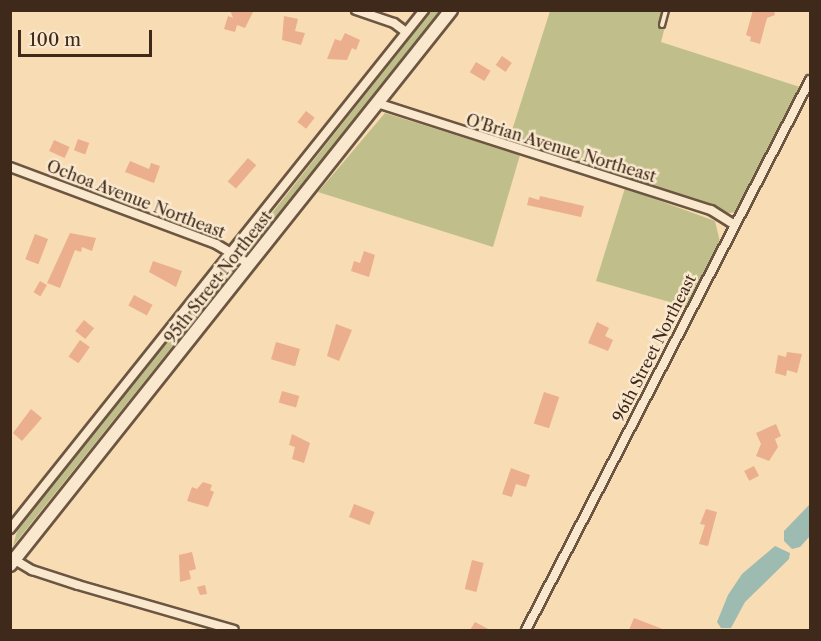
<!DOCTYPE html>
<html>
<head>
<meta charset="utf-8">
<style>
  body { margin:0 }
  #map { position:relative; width:821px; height:641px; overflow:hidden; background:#f7dcb4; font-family:"Libre Caslon Text",serif }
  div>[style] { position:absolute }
  .green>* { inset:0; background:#c0bf8b }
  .water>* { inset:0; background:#9dbbb1 }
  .building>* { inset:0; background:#ebaf8d; transform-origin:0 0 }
  .roads { filter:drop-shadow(2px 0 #6c5641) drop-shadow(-2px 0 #6c5641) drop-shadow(0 2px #6c5641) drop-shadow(0 -2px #6c5641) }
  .lane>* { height:4px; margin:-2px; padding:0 2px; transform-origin:2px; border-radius:2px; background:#fae8ce }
  .street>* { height:8px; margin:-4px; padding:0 4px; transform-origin:4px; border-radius:4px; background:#fae8ce }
  .secondary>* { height:12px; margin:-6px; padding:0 6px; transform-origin:6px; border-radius:6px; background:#fae8ce }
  span { translate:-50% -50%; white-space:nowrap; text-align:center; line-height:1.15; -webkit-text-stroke:5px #fae8ce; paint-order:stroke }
  .street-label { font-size:16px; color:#3e291b }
  .frame { position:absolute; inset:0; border:12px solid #3e291b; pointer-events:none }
  .scale { position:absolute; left:18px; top:30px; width:134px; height:27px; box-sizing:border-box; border:3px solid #3e291b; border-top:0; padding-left:8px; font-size:18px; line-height:21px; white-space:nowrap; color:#3e291b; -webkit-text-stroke:4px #fae8ce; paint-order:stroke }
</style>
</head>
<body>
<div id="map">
  <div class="green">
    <i style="clip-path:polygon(431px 11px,442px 11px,251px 248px,243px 250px)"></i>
    <i style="clip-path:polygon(550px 11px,669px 11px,661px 42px,803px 88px,737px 212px,728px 213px,508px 143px)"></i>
    <i style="clip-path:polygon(385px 113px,520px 155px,493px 247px,318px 192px)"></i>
    <i style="clip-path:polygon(625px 188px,715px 221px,720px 242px,687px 307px,596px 281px)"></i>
    <i style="clip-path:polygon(233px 262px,234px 269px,13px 546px,18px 528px,225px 265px)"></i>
  </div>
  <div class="water">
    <i style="clip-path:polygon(810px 504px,810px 536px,800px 547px,792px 549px,784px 541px,784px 531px)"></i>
    <i style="clip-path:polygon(775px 546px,790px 553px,789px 559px,745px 602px,731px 628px,721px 628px,717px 622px,728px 595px,742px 574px)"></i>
  </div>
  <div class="building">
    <i style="clip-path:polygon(230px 10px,254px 10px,245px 28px,237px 25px,235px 32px,224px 29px,228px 16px,233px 18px)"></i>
    <i style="clip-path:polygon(753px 10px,774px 10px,775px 15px,767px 18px,760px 44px,750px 41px,751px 37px,746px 35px)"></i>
    <i style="clip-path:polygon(284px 16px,298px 19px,295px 31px,305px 33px,301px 45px,282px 40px)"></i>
    <i style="clip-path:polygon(345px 33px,360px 40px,356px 50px,352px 48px,347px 60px,327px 59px,335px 39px,341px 41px)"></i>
    <i style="left:502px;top:56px;width:12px;height:11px;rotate:35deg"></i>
    <i style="left:476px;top:62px;width:17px;height:12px;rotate:31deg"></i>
    <i style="left:306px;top:111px;width:11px;height:14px;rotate:38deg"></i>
    <i style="left:78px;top:139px;width:12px;height:12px;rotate:20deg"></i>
    <i style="left:54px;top:140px;width:17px;height:12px;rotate:24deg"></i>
    <i style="left:248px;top:158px;width:11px;height:31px;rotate:41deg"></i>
    <i style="clip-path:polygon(130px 161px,149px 169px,151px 163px,160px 166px,154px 183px,125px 172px)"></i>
    <i style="clip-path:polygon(540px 196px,584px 206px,581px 217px,527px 205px,529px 197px,539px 200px)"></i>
    <i style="clip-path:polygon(70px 233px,96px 238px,92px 251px,82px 247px,81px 252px,75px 250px,60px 288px,47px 283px)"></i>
    <i style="left:35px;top:234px;width:14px;height:27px;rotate:21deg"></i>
    <i style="clip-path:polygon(364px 251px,375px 255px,369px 277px,351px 271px,354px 261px,360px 263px)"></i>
    <i style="clip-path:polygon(153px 261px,182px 271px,176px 287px,149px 272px)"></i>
    <i style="left:40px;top:281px;width:8px;height:13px;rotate:30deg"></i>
    <i style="left:134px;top:295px;width:21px;height:12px;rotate:28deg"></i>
    <i style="left:84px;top:320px;width:13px;height:14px;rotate:39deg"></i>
    <i style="clip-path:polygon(597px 322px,609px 328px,605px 336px,613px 340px,608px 351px,588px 343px)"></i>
    <i style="clip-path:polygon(336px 324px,352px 330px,339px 361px,327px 356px)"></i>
    <i style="left:80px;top:340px;width:12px;height:20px;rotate:35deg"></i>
    <i style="left:276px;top:342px;width:25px;height:18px;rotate:16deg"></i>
    <i style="clip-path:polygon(787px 352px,802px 354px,797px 373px,787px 370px,786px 376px,775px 373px,778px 355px,786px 357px)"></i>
    <i style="left:282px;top:391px;width:18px;height:12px;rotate:16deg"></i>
    <i style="left:544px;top:392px;width:16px;height:33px;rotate:18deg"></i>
    <i style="clip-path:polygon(31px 409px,42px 418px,22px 441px,13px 433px)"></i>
    <i style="clip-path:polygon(776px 424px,781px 436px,775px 439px,778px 447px,769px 461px,756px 456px,761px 444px,756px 433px)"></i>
    <i style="clip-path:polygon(292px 434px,310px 443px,304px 463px,292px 459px,295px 447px,289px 445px)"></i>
    <i style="left:754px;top:466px;width:11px;height:11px;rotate:63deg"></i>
    <i style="clip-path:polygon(511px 468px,530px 475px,526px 487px,516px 484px,512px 497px,502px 494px)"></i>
    <i style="clip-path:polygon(203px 482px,212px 485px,210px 490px,214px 492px,208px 507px,187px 501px,192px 487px,197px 489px)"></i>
    <i style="left:354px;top:504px;width:22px;height:14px;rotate:21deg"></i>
    <i style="clip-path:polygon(706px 509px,717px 512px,708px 546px,699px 544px,705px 525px,700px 524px)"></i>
    <i style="clip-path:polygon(192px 552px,196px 569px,189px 571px,191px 579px,180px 582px,179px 555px)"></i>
    <i style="left:472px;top:560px;width:12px;height:30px;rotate:14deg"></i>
    <i style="clip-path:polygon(205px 585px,207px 594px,200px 595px,197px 587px)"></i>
    <i style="clip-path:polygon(634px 618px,665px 630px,629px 630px)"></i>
    <i style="clip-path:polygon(475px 622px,490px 630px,470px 630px)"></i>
  </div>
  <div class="roads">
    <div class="lane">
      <i style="left:662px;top:25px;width:16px;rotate:-75deg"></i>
    </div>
    <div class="street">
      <i style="left:356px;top:10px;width:40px;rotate:18.9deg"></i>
      <i style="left:394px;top:23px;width:15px;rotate:37deg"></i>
      <i style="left:377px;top:103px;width:351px;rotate:17.8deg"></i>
      <i style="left:711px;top:210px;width:26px;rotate:32deg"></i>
      <i style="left:10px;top:167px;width:220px;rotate:20.5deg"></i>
      <i style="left:216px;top:244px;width:39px;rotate:31deg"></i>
      <i style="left:10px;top:529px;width:664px;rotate:-51.42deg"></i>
      <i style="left:10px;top:557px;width:26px;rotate:31deg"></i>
      <i style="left:32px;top:570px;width:48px;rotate:18.1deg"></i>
      <i style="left:78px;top:585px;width:162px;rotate:16.1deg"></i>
      <i style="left:526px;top:630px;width:619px;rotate:-62.69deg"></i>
    </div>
    <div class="secondary">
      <i style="left:10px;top:565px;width:709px;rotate:-51.53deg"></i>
    </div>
  </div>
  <div class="street-label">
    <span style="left:561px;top:148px;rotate:17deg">O'Brian Avenue Northeast</span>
    <span style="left:136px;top:199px;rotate:21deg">Ochoa Avenue Northeast</span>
    <span style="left:218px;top:277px;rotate:-52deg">95th Street Northeast</span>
    <span style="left:654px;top:348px;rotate:-63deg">96th Street Northeast</span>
  </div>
  <div class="frame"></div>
  <div class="scale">100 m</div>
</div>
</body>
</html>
